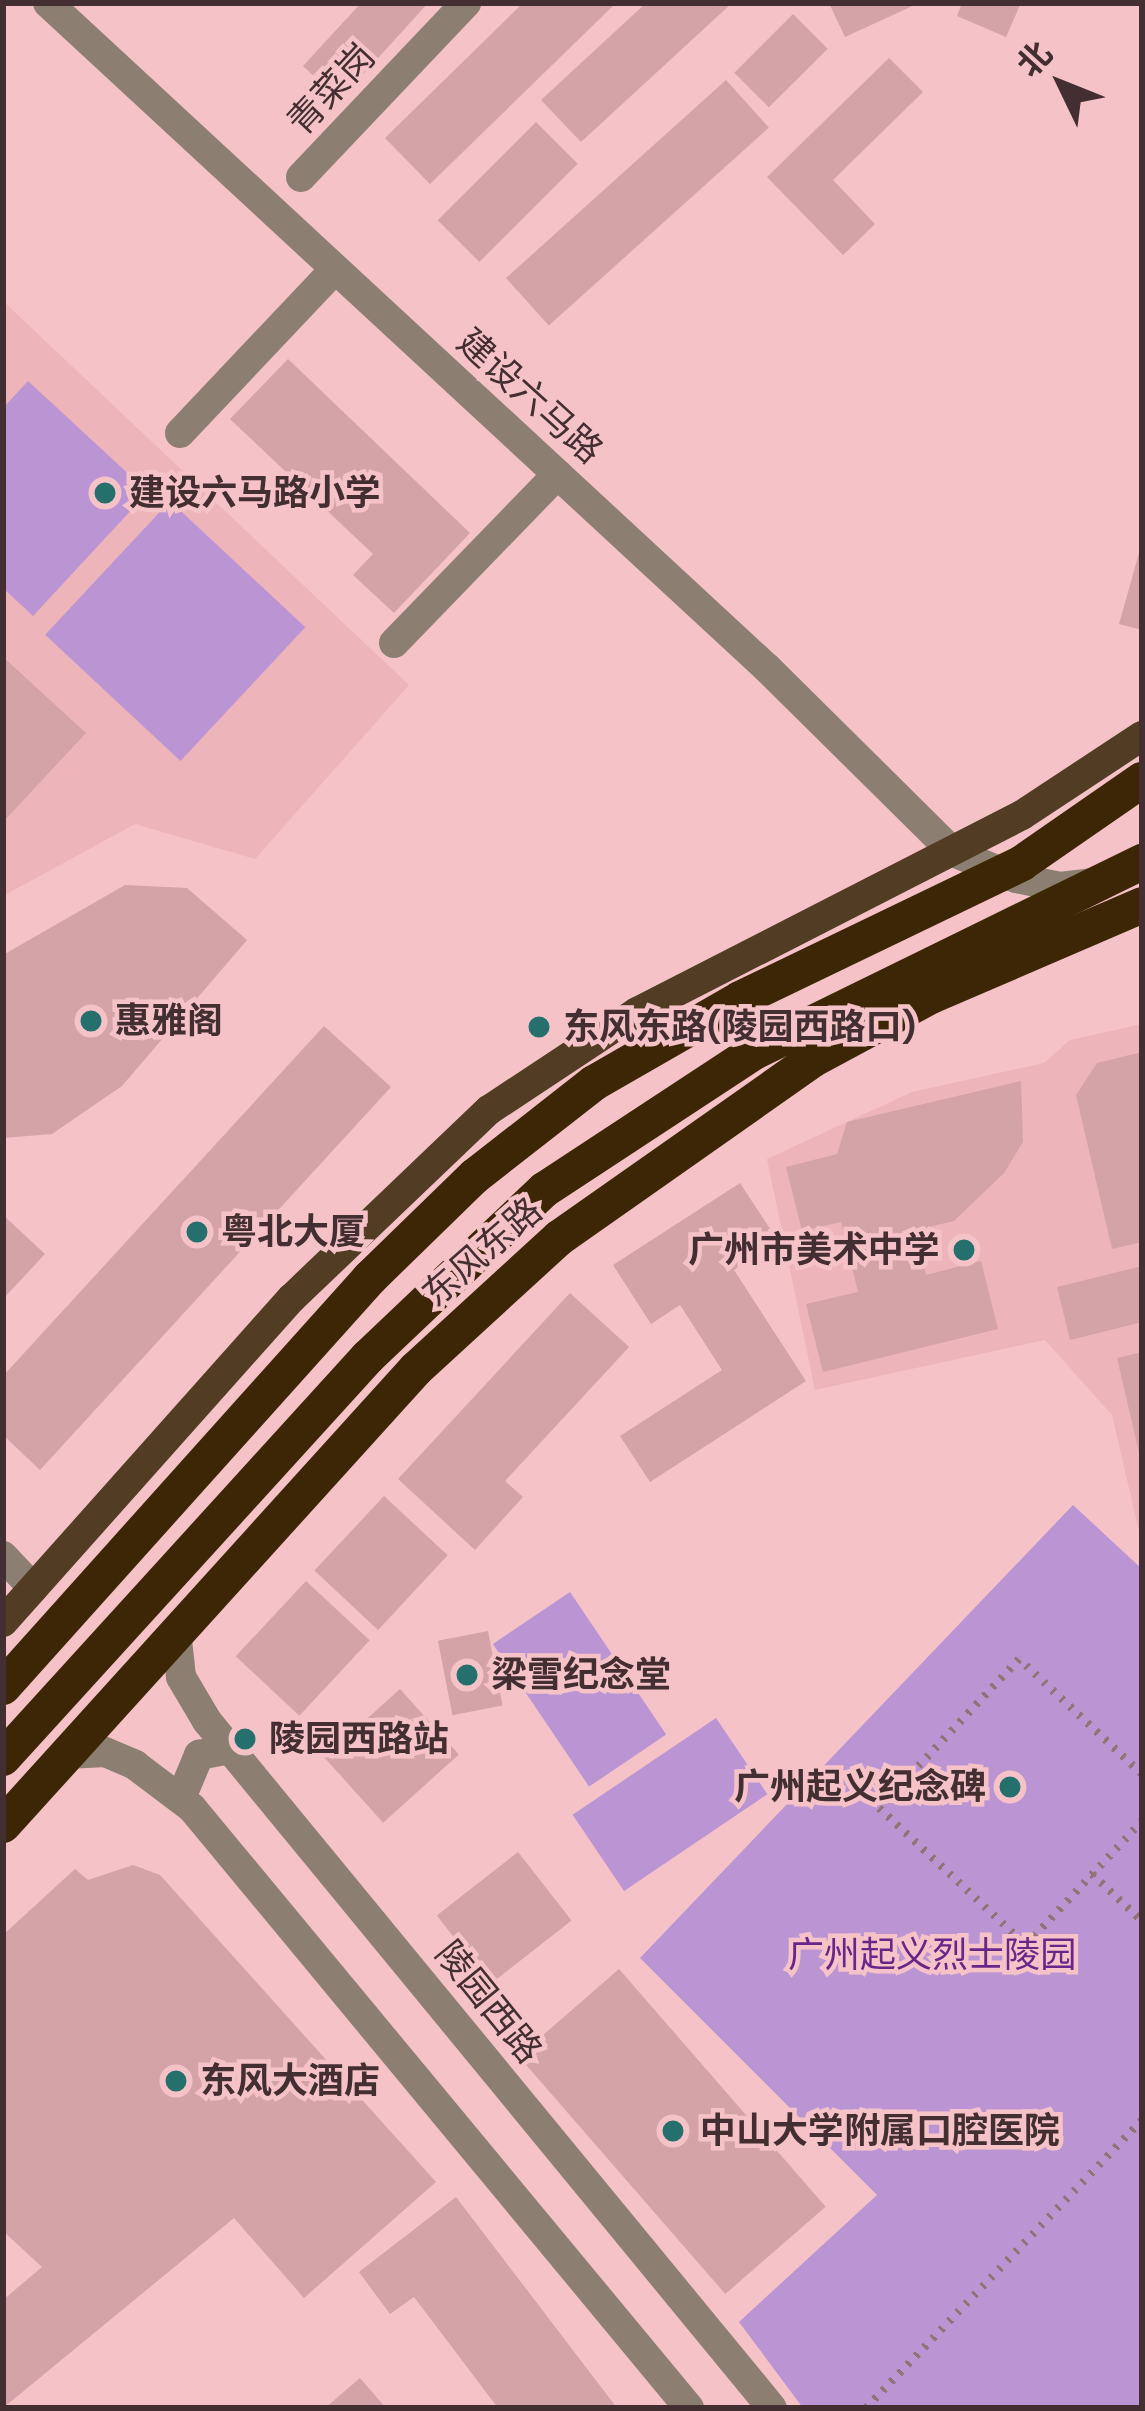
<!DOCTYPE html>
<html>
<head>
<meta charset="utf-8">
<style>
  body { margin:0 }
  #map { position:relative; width:1145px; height:2411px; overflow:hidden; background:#f4c2c7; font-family:"DM Sans","Noto Sans SC",sans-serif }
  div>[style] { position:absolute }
  .built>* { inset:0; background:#edb4ba }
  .green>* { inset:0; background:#bb94d4; transform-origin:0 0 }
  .building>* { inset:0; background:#d3a3a8; transform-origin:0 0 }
  .path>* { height:8px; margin-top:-4px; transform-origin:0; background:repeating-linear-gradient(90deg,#947376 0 3px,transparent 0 12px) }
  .minor>* { height:30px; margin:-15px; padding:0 15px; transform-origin:15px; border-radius:15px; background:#8c7f71 }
  .major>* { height:30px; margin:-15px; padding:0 15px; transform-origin:15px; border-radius:15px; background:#523d24 }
  .highway>* { height:36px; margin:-18px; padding:0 18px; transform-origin:18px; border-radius:18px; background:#3d2605 }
  .highway-bridge>* { height:36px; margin:-18px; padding:0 18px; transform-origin:18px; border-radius:18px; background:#3d2605 }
  .dots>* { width:33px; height:33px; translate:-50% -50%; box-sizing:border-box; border:6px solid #f4c2c7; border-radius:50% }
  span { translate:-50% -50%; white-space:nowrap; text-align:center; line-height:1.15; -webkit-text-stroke:9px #f4c2c7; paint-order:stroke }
  .street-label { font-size:36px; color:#432f31 }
  .poi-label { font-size:36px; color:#432f31; font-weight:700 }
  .left { translate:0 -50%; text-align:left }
  .right { translate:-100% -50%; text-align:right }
  .park-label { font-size:36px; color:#682689 }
  .frame { position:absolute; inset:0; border:6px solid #432f31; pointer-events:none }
  .north { position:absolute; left:1001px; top:24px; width:120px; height:120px; -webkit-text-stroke:9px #f4c2c7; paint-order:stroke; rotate:313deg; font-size:33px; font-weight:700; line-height:48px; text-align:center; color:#432f31 }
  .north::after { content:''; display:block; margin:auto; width:42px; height:54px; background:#432f31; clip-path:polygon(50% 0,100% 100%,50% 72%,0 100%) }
</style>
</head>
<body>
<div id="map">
  <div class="built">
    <i style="clip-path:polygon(3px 301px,409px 685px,255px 859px,135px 824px,3px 896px)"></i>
    <i style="clip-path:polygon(1142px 1024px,1142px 1544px,1112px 1415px,1045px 1340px,815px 1390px,767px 1159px,912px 1092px,1044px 1063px,1070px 1040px)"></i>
  </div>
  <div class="green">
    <i style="clip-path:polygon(28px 381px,148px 492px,33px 616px,3px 588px,3px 408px)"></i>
    <i style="left:170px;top:501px;width:185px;height:183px;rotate:43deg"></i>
    <i style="clip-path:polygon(1073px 1505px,1142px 1569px,1142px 2408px,803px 2408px,739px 2322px,877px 2195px,640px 1958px)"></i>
    <i style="left:570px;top:1592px;width:172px;height:93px;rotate:56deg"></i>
    <i style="left:716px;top:1718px;width:92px;height:173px;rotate:56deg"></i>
  </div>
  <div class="building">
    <i style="clip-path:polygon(361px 3px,428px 3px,340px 100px,303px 66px)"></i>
    <i style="clip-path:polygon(523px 3px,616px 3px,430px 184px,385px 138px)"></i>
    <i style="clip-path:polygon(646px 3px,732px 3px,581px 142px,541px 100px)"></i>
    <i style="clip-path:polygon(829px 3px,919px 3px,845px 37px)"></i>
    <i style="clip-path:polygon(962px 3px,1021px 3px,1006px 37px,957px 16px)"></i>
    <i style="left:793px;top:14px;width:49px;height:83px;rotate:45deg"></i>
    <i style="clip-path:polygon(889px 58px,923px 92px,833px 180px,875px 224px,843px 255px,767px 177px)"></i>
    <i style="left:726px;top:80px;width:64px;height:296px;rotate:48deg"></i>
    <i style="left:536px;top:122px;width:59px;height:139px;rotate:45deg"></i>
    <i style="clip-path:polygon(288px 359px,470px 533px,394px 613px,353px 575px,373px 554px,230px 419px)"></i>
    <i style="clip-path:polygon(1141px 546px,1142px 547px,1142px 630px,1119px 624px)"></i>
    <i style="clip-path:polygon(3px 657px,86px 733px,3px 822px)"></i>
    <i style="clip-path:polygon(125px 885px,187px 888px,247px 940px,122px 1086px,52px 1134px,3px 1138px,3px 955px)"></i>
    <i style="clip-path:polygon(324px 1026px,391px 1087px,40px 1470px,3px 1435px,3px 1376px)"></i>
    <i style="clip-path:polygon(1142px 1052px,1142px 1242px,1112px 1249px,1076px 1095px,1097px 1063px)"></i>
    <i style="clip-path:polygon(1021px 1081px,1023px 1142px,1004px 1173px,954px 1221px,916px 1230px,926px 1275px,981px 1261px,998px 1329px,823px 1372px,806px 1304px,858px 1292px,841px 1222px,802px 1231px,786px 1167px,837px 1154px,847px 1122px)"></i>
    <i style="clip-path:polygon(740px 1183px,778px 1241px,734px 1270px,806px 1381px,650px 1482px,620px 1436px,722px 1370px,680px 1305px,651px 1324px,613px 1265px)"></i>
    <i style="clip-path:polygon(3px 1215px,45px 1254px,3px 1299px)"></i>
    <i style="clip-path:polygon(1142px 1266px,1142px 1322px,1070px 1340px,1057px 1287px)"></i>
    <i style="clip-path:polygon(570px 1293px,629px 1347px,505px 1481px,523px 1497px,475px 1550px,398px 1479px)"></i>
    <i style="clip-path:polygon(1142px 1352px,1142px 1457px,1140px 1457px,1117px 1358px)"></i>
    <i style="left:384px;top:1496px;width:87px;height:102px;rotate:43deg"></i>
    <i style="left:306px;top:1581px;width:87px;height:103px;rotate:43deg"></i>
    <i style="left:488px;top:1631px;width:76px;height:51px;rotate:79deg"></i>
    <i style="left:400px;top:1689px;width:88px;height:102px;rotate:48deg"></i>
    <i style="left:518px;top:1852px;width:87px;height:103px;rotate:52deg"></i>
    <i style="clip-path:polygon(133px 1865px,160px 1875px,436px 2182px,304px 2298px,234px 2218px,3px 2408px,3px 2300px,42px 2267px,3px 2231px,3px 1935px,75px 1869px,88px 1880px)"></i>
    <i style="left:619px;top:1969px;width:315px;height:133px;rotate:49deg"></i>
    <i style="clip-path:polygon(456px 2197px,617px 2408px,498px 2408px,414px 2297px,390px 2314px,359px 2272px)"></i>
    <i style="clip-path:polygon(360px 2378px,386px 2408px,325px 2408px)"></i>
  </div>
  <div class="path">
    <i style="left:1142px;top:1774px;width:168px;rotate:-136.9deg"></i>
    <i style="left:1019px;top:1659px;width:204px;rotate:133.2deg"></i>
    <i style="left:879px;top:1808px;width:201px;rotate:43deg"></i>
    <i style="left:1026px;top:1945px;width:170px;rotate:-46.9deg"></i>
    <i style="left:1092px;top:1874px;width:69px;rotate:43.2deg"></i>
    <i style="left:866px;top:2408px;width:399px;rotate:-46.2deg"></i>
  </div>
  <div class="minor">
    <i style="left:48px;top:3px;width:979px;rotate:42.77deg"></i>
    <i style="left:767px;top:668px;width:262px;rotate:44.7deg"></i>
    <i style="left:953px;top:852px;width:68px;rotate:22.4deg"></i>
    <i style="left:1016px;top:878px;width:45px;rotate:11.6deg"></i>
    <i style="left:1060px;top:887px;width:32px;rotate:-7deg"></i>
    <i style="left:301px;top:177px;width:240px;rotate:-46.5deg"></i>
    <i style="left:180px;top:433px;width:224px;rotate:-46.6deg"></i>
    <i style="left:394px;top:643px;width:235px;rotate:-45.9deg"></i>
    <i style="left:3px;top:1556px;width:44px;rotate:46.8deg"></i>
    <i style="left:176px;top:1631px;width:46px;rotate:83.8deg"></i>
    <i style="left:181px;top:1677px;width:51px;rotate:59.4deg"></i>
    <i style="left:207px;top:1721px;width:889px;rotate:50.57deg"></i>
    <i style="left:67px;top:1754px;width:38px;rotate:-3deg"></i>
    <i style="left:105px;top:1752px;width:33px;rotate:23deg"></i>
    <i style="left:135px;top:1765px;width:71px;rotate:37deg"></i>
    <i style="left:192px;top:1808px;width:779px;rotate:50.36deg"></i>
    <i style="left:181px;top:1798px;width:47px;rotate:-67.3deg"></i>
    <i style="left:199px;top:1755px;width:33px;rotate:-11deg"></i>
  </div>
  <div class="major">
    <i style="left:3px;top:1622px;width:434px;rotate:-48.3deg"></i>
    <i style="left:292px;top:1298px;width:272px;rotate:-43.7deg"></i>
    <i style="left:489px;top:1110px;width:178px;rotate:-33.5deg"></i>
    <i style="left:637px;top:1012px;width:432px;rotate:-27.1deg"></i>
    <i style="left:1022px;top:815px;width:144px;rotate:-33.4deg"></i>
  </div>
  <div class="highway">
    <i style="left:3px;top:1687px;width:550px;rotate:-48.1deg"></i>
    <i style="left:3px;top:1758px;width:542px;rotate:-47.69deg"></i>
    <i style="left:368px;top:1357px;width:243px;rotate:-43.5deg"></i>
    <i style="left:544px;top:1190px;width:254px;rotate:-33.3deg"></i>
    <i style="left:756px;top:1051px;width:430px;rotate:-26.1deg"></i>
    <i style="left:3px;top:1825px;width:615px;rotate:-47.83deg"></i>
    <i style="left:416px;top:1369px;width:194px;rotate:-42.5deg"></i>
    <i style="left:559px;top:1238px;width:309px;rotate:-35.1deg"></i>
    <i style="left:812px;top:1060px;width:135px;rotate:-28.3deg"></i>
    <i style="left:931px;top:996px;width:230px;rotate:-23.3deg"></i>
  </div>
  <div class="highway-bridge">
    <i style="left:370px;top:1278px;width:146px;rotate:-44.2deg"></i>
    <i style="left:475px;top:1176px;width:151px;rotate:-38deg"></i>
    <i style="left:594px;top:1083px;width:168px;rotate:-29.9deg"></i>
    <i style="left:740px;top:999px;width:313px;rotate:-25.7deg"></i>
    <i style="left:1022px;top:863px;width:146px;rotate:-34.7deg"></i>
  </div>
  <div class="dots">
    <i style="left:105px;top:493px;background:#25706d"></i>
    <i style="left:91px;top:1021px;background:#25706d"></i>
    <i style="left:539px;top:1027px;background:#25706d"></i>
    <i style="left:197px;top:1232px;background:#25706d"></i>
    <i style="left:964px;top:1250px;background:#25706d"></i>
    <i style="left:467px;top:1675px;background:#25706d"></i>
    <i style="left:245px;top:1739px;background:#25706d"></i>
    <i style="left:1010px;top:1787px;background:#25706d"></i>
    <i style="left:176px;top:2081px;background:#25706d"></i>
    <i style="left:673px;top:2131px;background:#25706d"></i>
  </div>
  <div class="street-label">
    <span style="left:331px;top:89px;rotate:-47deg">青菜岗</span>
    <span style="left:530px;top:396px;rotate:42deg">建设六马路</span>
    <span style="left:482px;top:1252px;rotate:-41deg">东风东路</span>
    <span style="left:489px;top:2002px;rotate:51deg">陵园西路</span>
  </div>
  <div class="poi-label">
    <span class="left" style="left:129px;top:493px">建设六马路小学</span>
    <span class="left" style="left:115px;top:1021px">惠雅阁</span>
    <span class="left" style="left:563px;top:1027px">东风东路(陵园西路口)</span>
    <span class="left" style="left:221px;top:1232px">粤北大厦</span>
    <span class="right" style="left:940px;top:1250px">广州市美术中学</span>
    <span class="left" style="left:491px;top:1675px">梁雪纪念堂</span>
    <span class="left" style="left:269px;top:1739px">陵园西路站</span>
    <span class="right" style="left:986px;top:1787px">广州起义纪念碑</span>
    <span class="left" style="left:200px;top:2081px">东风大酒店</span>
    <span class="left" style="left:700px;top:2131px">中山大学附属口腔医院</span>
  </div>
  <div class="park-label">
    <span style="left:932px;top:1955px">广州起义烈士陵园</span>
  </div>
  <div class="frame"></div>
  <div class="north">北</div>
</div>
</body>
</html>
